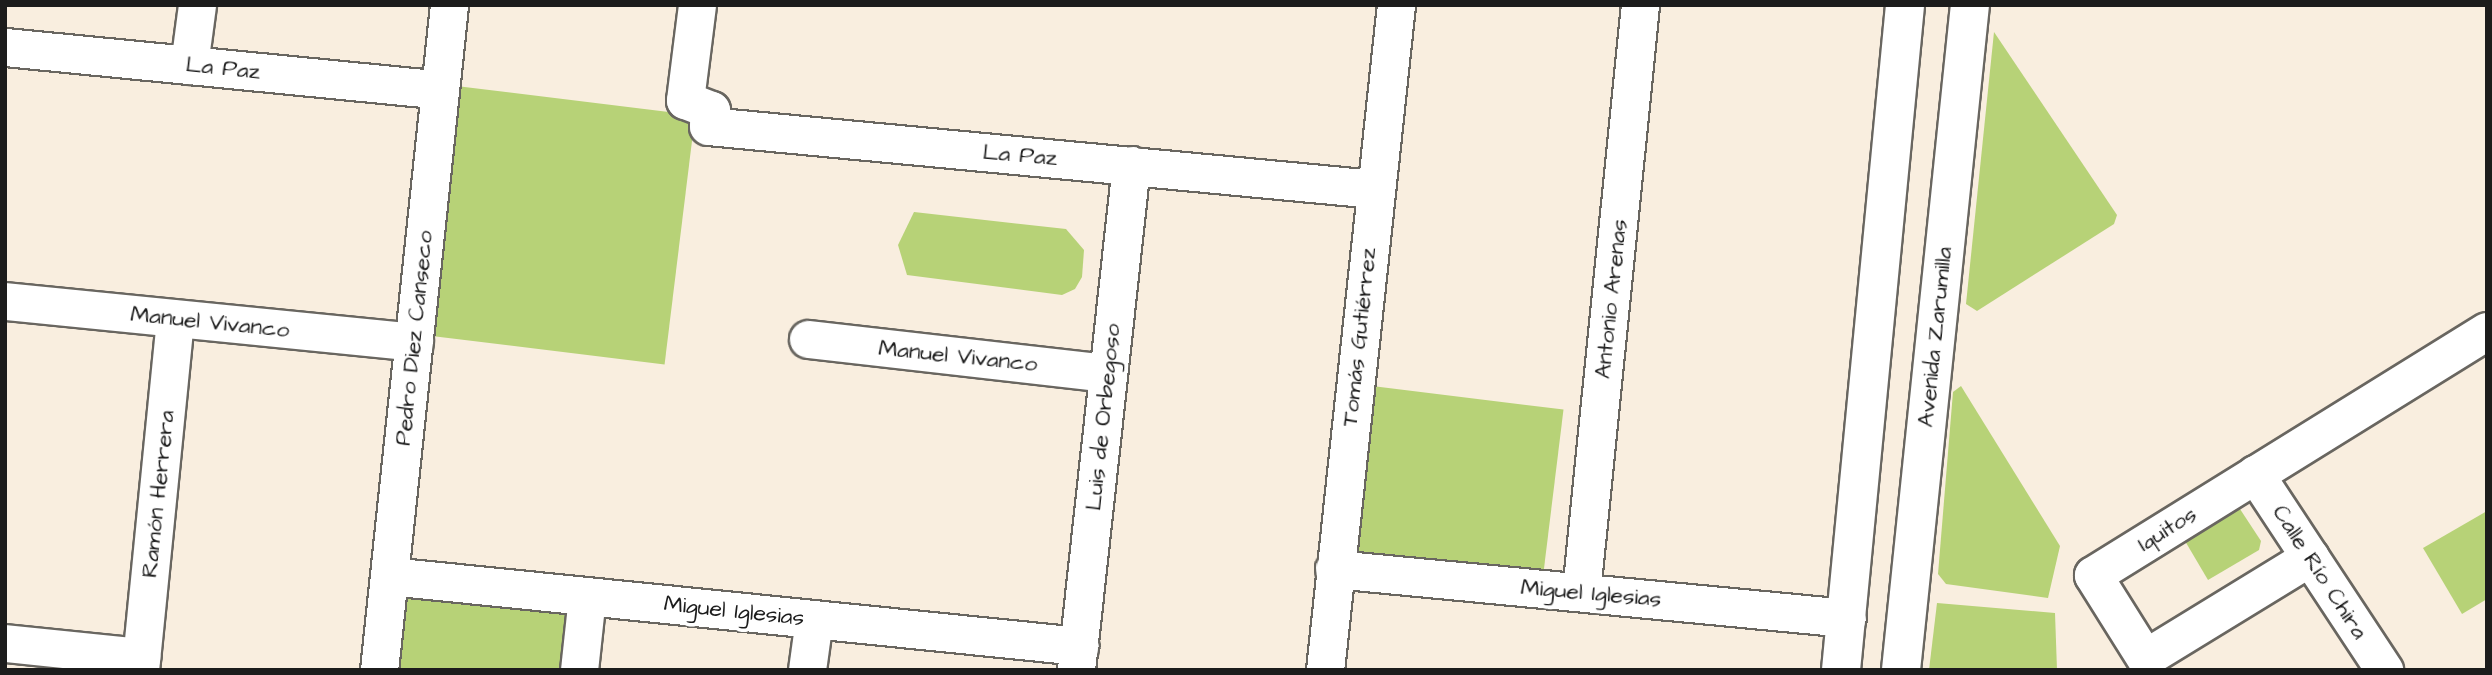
<!DOCTYPE html>
<html>
<head>
<meta charset="utf-8">
<style>
  body { margin:0 }
  #map { position:relative; width:2492px; height:675px; overflow:hidden; background:#f9eedf; font-family:"Architects Daughter",sans-serif }
  div>[style] { position:absolute }
  .green>* { inset:0; background:#b7d277; transform-origin:0 0 }
  .roads { filter:drop-shadow(2px 0 #696660) drop-shadow(-2px 0 #696660) drop-shadow(0 2px #696660) drop-shadow(0 -2px #696660) }
  .minor>* { height:37px; margin:-18.5px; padding:0 18.5px; transform-origin:18.5px; border-radius:18.5px; background:#fff }
  .major>* { height:38px; margin:-19px; padding:0 19px; transform-origin:19px; border-radius:19px; background:#fff }
  span { translate:-50% -50%; white-space:nowrap; text-align:center; line-height:1.15; -webkit-text-stroke:7px #fff; paint-order:stroke }
  .street-label { font-size:23px; color:#1c1c1c }
  .frame { position:absolute; inset:0; border:7px solid #1c1c1c; pointer-events:none }
</style>
</head>
<body>
<div id="map">
  <div class="green">
    <i style="clip-path:polygon(1994px 32px,2117px 215px,2114px 224px,1977px 311px,1966px 304px)"></i>
    <i style="left:448px;top:85px;width:249px;height:251px;rotate:7deg"></i>
    <i style="clip-path:polygon(914px 212px,1066px 229px,1084px 250px,1082px 277px,1075px 289px,1062px 295px,907px 275px,898px 245px)"></i>
    <i style="left:1364px;top:385px;width:201px;height:180px;rotate:7deg"></i>
    <i style="clip-path:polygon(1961px 386px,2060px 546px,2048px 598px,1946px 584px,1938px 574px,1953px 392px)"></i>
    <i style="clip-path:polygon(2238px 506px,2261px 541px,2259px 550px,2208px 580px,2185px 541px)"></i>
    <i style="clip-path:polygon(2487px 511px,2487px 599px,2462px 614px,2423px 548px)"></i>
    <i style="clip-path:polygon(389px 576px,587px 596px,579px 670px,379px 670px)"></i>
    <i style="clip-path:polygon(1937px 603px,2055px 613px,2057px 670px,1929px 670px)"></i>
  </div>
  <div class="roads">
    <div class="minor">
      <i style="left:697px;top:5px;width:96px;rotate:97.2deg"></i>
      <i style="left:685px;top:100px;width:28px;rotate:21deg"></i>
      <i style="left:711px;top:110px;width:16px;rotate:101deg"></i>
      <i style="left:708px;top:126px;width:670px;rotate:5.4deg"></i>
      <i style="left:5px;top:47px;width:437px;rotate:5.6deg"></i>
      <i style="left:189px;top:65px;width:61px;rotate:-82.4deg"></i>
      <i style="left:5px;top:301px;width:411px;rotate:5.7deg"></i>
      <i style="left:808px;top:339px;width:301px;rotate:6.5deg"></i>
      <i style="left:2255px;top:474px;width:235px;rotate:56.6deg"></i>
      <i style="left:2310px;top:557px;width:193px;rotate:148.5deg"></i>
      <i style="left:2145px;top:658px;width:98px;rotate:-122.1deg"></i>
      <i style="left:2093px;top:575px;width:463px;rotate:-31.8deg"></i>
      <i style="left:1334px;top:569px;width:515px;rotate:5.46deg"></i>
      <i style="left:389px;top:576px;width:694px;rotate:5.79deg"></i>
      <i style="left:1581px;top:592px;width:590px;rotate:-84.26deg"></i>
      <i style="left:5px;top:643px;width:137px;rotate:5.9deg"></i>
      <i style="left:1076px;top:669px;width:507px;rotate:-83.77deg"></i>
      <i style="left:140px;top:670px;width:353px;rotate:-84.3deg"></i>
      <i style="left:379px;top:670px;width:669px;rotate:-83.99deg"></i>
      <i style="left:579px;top:670px;width:74px;rotate:-83.8deg"></i>
      <i style="left:807px;top:670px;width:51px;rotate:-82.2deg"></i>
      <i style="left:1325px;top:670px;width:669px;rotate:-83.91deg"></i>
    </div>
    <div class="major">
      <i style="left:1841px;top:670px;width:668px;rotate:-84.5deg"></i>
      <i style="left:1901px;top:670px;width:669px;rotate:-84.08deg"></i>
    </div>
  </div>
  <div class="street-label">
    <span style="left:223px;top:68px;rotate:6deg">La Paz</span>
    <span style="left:1020px;top:155px;rotate:5deg">La Paz</span>
    <span style="left:1611px;top:299px;rotate:-84deg">Antonio Arenas</span>
    <span style="left:210px;top:322px;rotate:6deg">Manuel Vivanco</span>
    <span style="left:1359px;top:337px;rotate:-84deg">Tomás Gutiérrez</span>
    <span style="left:1935px;top:337px;rotate:-84deg">Avenida Zarumilla</span>
    <span style="left:414px;top:338px;rotate:-84deg">Pedro Diez Canseco</span>
    <span style="left:958px;top:356px;rotate:6deg">Manuel Vivanco</span>
    <span style="left:1103px;top:417px;rotate:-84deg">Luis de Orbegoso</span>
    <span style="left:158px;top:494px;rotate:-84deg">Ramón Herrera</span>
    <span style="left:2167px;top:529px;rotate:-32deg">Iquitos</span>
    <span style="left:2320px;top:572px;rotate:57deg">Calle Río Chira</span>
    <span style="left:1591px;top:593px;rotate:5deg">Miguel Iglesias</span>
    <span style="left:734px;top:611px;rotate:6deg">Miguel Iglesias</span>
  </div>
  <div class="frame"></div>
</div>
</body>
</html>
